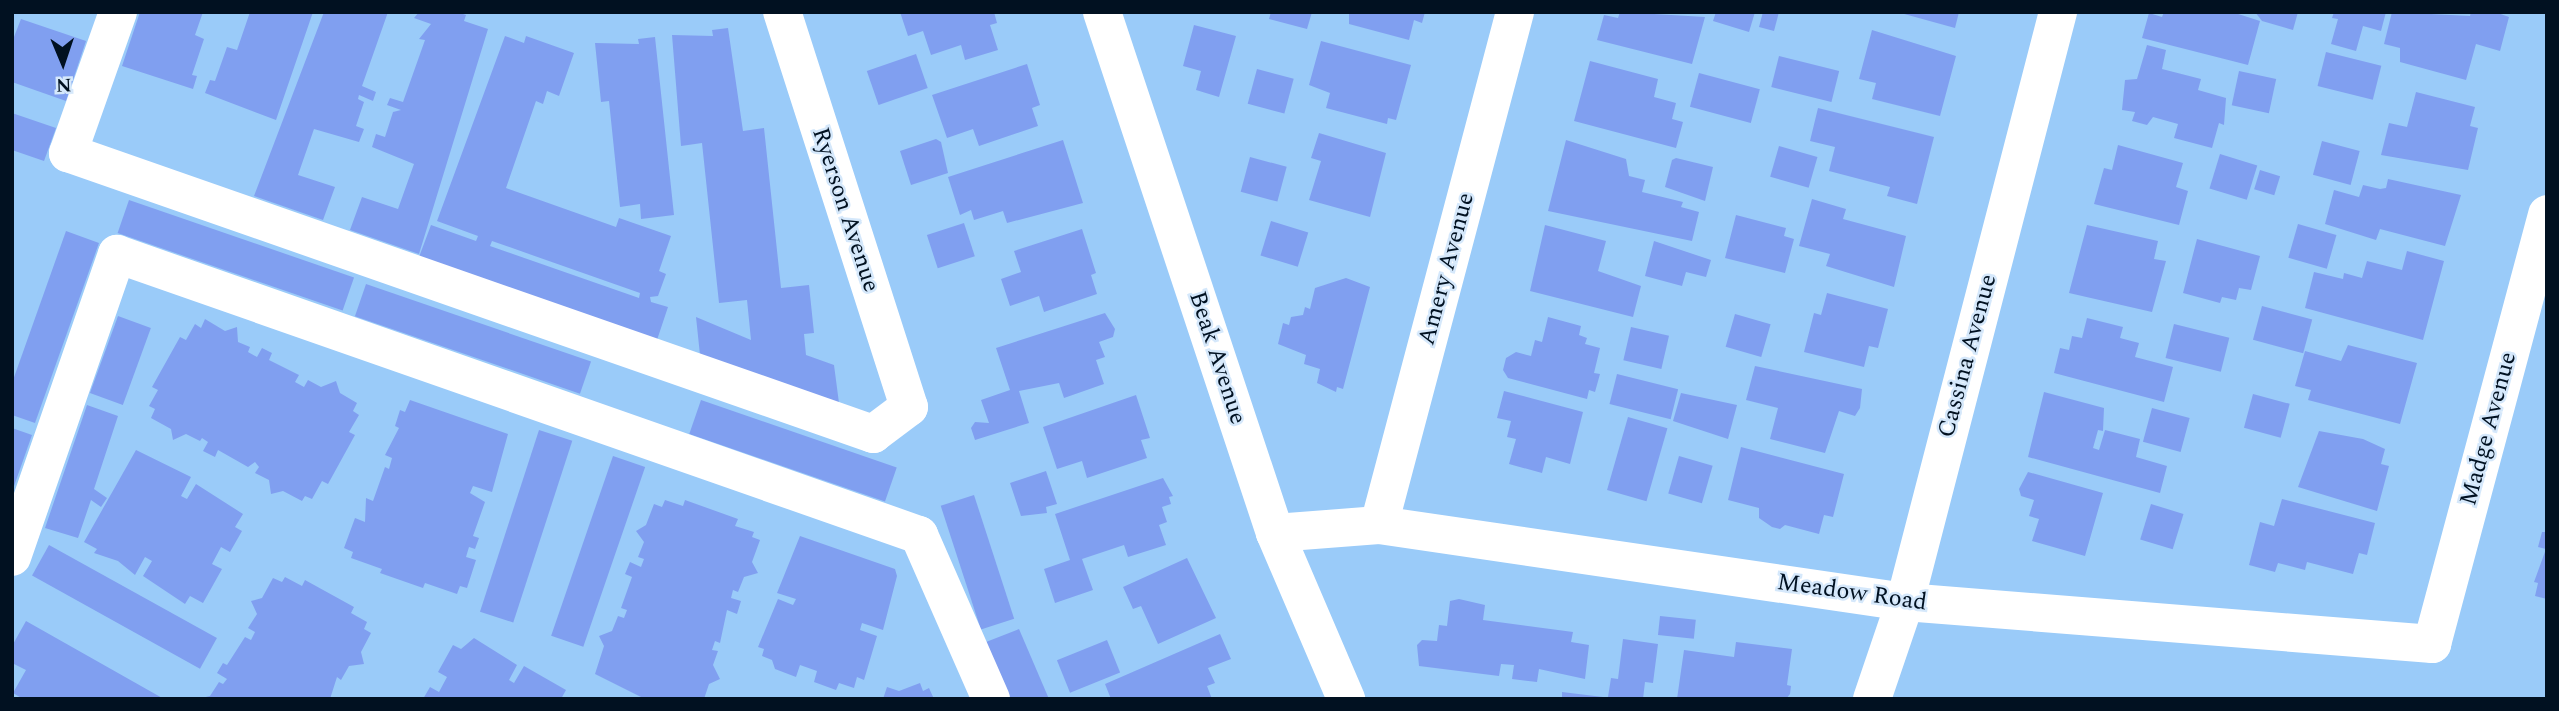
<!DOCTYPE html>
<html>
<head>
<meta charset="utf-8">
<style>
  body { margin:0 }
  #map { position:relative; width:2559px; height:711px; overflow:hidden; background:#9acbf9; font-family:Spectral,serif }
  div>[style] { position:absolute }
  .building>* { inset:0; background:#809ff0; transform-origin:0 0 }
  .minor>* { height:38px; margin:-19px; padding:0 19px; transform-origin:19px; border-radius:19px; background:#fff }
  span { translate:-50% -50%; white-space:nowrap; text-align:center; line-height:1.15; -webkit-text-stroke:5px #d5e8fb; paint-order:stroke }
  .street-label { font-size:24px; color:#011121 }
  .frame { position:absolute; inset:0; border:14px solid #011121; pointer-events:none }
  .north { position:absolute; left:28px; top:28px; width:70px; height:70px; -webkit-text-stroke:5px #d5e8fb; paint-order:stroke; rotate:178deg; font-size:19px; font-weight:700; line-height:28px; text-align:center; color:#011121 }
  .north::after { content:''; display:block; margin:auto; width:24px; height:32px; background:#011121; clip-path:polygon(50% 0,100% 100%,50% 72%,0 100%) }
</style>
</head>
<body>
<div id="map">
  <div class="building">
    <i style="clip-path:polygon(140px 12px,203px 12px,195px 35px,204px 39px,192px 75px,197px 76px,193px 89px,122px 66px)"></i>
    <i style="clip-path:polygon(250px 12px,313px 12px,276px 120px,205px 93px,210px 80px,215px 81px,227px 47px,237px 50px)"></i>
    <i style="clip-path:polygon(324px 12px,388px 12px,362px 86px,376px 92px,373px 101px,359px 95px,358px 99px,364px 102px,356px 126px,364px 129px,359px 142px,314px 129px,298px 175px,335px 187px,323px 220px,254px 196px)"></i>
    <i style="clip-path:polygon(419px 12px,457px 12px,466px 15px,464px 21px,488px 29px,419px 254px,350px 230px,362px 197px,398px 209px,414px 164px,372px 147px,376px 134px,385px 137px,393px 112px,401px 110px,387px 105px,390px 98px,403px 102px,425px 40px,419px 39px,431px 24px,414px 18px)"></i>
    <i style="clip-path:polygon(900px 12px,994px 12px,997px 23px,990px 25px,998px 50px,965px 60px,961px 45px,931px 55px,923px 31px,908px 36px)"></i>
    <i style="clip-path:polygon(1271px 12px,1312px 12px,1307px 29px,1269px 19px)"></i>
    <i style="clip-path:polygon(1349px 12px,1425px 12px,1422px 23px,1414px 20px,1409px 40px,1349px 24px)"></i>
    <i style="clip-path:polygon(1620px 12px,1705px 17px,1692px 64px,1597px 40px,1604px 15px,1618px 18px)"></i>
    <i style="clip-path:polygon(1716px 12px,1755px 12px,1749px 32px,1713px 21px)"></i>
    <i style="clip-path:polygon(1763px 12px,1779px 12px,1774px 31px,1759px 27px)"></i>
    <i style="clip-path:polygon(1897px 12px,1959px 12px,1955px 28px)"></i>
    <i style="clip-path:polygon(2164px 12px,2232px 12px,2260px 21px,2248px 65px,2142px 38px,2149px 13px,2162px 17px)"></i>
    <i style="clip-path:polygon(2255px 12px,2298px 12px,2293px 30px,2262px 21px)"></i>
    <i style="clip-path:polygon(2334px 12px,2386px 12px,2381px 31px,2363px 26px,2356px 51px,2331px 44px,2338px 19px,2332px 18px)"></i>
    <i style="clip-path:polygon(2392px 12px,2470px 16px,2471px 12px,2495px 12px,2509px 17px,2500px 51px,2476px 44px,2466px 80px,2400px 62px,2400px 48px,2384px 44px)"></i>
    <i style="clip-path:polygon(21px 19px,86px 41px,66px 101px,12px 82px,12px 42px)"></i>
    <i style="clip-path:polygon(1194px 25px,1236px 36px,1219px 97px,1196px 90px,1201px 71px,1183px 66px)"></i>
    <i style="clip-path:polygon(728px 28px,743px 131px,764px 128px,781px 288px,809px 285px,814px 333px,804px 334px,806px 355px,834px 365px,839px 403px,700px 355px,696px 317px,751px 340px,747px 300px,719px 303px,702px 143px,681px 146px,672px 35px,713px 36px,712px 30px)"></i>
    <i style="clip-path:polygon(1872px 30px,1956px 56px,1940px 116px,1872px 99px,1876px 83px,1859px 79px)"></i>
    <i style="clip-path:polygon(evenodd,505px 36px,524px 43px,526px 36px,574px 53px,559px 96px,547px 91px,543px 104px,536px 101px,506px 188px,616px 227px,619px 218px,671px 236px,659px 271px,666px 274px,658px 296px,650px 297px,651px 302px,668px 307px,657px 340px,419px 257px,431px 225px,476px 241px,478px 236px,437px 221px,505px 36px,492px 241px,640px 293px,639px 298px,490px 246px,492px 241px)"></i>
    <i style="clip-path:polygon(655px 37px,674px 215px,641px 219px,640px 204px,620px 207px,609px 101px,601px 102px,595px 43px,639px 44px,638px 39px)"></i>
    <i style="clip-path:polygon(1321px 41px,1411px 65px,1396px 120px,1388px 118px,1387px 124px,1326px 108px,1330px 93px,1309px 85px)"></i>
    <i style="clip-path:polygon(2147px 45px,2166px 50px,2162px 69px,2201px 79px,2198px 90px,2226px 98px,2224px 125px,2219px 123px,2212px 148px,2174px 138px,2178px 124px,2153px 117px,2147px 125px,2132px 121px,2135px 112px,2122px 110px,2125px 80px,2137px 79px)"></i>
    <i style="left:2326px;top:52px;width:57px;height:35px;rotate:14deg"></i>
    <i style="left:916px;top:54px;width:36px;height:52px;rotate:71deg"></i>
    <i style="left:1779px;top:56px;width:62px;height:32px;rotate:14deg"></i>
    <i style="clip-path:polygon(1590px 61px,1658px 79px,1654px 97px,1676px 103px,1672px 119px,1683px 122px,1676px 148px,1574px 121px)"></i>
    <i style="clip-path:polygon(1027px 64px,1040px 105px,1032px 108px,1038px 126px,979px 146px,973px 129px,947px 138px,932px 95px)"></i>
    <i style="left:1257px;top:69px;width:38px;height:36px;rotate:15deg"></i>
    <i style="left:2239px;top:71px;width:38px;height:35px;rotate:12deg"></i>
    <i style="left:1699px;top:73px;width:63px;height:35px;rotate:15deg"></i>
    <i style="clip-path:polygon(2416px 92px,2475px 107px,2470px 126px,2478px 128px,2468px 170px,2381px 155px,2389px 123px,2407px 127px)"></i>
    <i style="clip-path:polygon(1818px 108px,1934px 137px,1917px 204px,1887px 196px,1890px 187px,1829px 171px,1835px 147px,1810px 141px)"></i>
    <i style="clip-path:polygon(12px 113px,56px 128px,44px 161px,12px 150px)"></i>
    <i style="clip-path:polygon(1319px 133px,1386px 153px,1370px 217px,1309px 200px,1321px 161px,1311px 158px)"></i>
    <i style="clip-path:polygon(936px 139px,941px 142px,948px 173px,911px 185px,900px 151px)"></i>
    <i style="clip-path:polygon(1063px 140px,1083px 203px,1007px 223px,1003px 211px,974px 220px,971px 210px,960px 215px,948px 177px)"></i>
    <i style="clip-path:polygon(1566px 140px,1626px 159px,1629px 176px,1645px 180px,1642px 192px,1683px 202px,1681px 207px,1699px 212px,1692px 241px,1548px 211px)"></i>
    <i style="left:2322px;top:141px;width:39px;height:35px;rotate:15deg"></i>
    <i style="clip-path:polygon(2118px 145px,2183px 163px,2176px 187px,2188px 191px,2179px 225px,2094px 204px,2104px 168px,2112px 170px)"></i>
    <i style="left:1779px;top:146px;width:40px;height:32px;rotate:16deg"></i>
    <i style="left:2220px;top:154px;width:39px;height:36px;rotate:17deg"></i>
    <i style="left:1250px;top:157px;width:38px;height:36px;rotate:15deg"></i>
    <i style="clip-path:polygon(1676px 158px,1713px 167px,1705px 201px,1665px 187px,1672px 160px)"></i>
    <i style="left:2260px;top:170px;width:21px;height:20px;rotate:17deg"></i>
    <i style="clip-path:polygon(2388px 179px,2461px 195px,2445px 246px,2380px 229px,2376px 240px,2325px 224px,2334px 190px,2359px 197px,2363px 185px,2380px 189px,2386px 188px)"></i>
    <i style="clip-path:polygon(1812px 199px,1846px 209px,1843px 219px,1906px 236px,1894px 287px,1826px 266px,1830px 254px,1799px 246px)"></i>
    <i style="left:129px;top:200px;width:238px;height:35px;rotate:19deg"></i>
    <i style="clip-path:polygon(1736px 215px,1786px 228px,1784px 236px,1794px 239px,1785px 273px,1725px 258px)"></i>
    <i style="left:1271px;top:221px;width:39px;height:36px;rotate:17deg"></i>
    <i style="left:964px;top:223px;width:35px;height:39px;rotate:72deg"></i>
    <i style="left:2298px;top:224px;width:40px;height:35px;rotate:16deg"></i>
    <i style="clip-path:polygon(1545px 225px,1606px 241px,1598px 271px,1641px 286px,1633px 317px,1530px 291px)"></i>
    <i style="clip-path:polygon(2087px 225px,2158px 241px,2154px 259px,2166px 261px,2152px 312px,2069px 293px)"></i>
    <i style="clip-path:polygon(1082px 229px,1096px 273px,1091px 275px,1097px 294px,1044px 312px,1039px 296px,1010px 306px,1001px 279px,1021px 272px,1014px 251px)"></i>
    <i style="clip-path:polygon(66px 231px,99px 243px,35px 423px,12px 415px,12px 383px)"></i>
    <i style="clip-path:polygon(2197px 239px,2260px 256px,2251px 290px,2239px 288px,2236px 300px,2222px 297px,2220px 303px,2183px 293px)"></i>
    <i style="clip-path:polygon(1654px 241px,1711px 260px,1706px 277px,1686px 272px,1682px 286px,1645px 276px)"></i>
    <i style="clip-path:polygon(2407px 251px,2444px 261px,2423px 340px,2305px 308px,2314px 272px,2343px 279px,2344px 273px,2362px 278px,2367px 261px,2402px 270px)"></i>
    <i style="clip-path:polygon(1346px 278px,1370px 287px,1343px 389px,1337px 387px,1336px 392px,1317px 383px,1320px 369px,1304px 364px,1306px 355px,1278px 344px,1283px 323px,1289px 325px,1291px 317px,1303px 315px,1305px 307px,1310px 309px,1315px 288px)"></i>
    <i style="left:366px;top:284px;width:238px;height:34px;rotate:19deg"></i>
    <i style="clip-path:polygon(1827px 293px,1888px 309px,1878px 348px,1869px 346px,1864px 367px,1804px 352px,1814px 313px,1821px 315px)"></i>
    <i style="left:2262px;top:306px;width:52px;height:35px;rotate:15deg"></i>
    <i style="clip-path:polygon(1105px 313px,1115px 329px,1113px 337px,1099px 342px,1105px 357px,1096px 360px,1104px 384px,1064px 398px,1059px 383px,1019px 391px,1029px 423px,975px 440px,971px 428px,975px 422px,989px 423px,981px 400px,1010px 390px,996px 348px)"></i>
    <i style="left:1735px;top:314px;width:37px;height:34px;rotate:16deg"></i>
    <i style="left:118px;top:316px;width:35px;height:82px;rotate:20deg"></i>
    <i style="clip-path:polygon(1548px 317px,1581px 326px,1579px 335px,1587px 338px,1585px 344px,1600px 348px,1594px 373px,1600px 374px,1595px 392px,1589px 390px,1587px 399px,1508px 378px,1503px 370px,1506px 358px,1516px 352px,1531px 356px,1535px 340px,1542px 342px)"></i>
    <i style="clip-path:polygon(2087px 318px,2123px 327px,2120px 338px,2139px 343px,2135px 357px,2173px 367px,2164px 402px,2054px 373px,2060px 348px,2069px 350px,2072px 336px,2082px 338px)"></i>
    <i style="clip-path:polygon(205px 319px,225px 331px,237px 327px,238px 342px,250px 347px,248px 352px,257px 357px,262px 348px,272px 353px,269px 360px,299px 375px,295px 382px,304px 387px,308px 380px,321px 387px,336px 381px,340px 393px,357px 403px,353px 411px,359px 415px,349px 432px,355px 435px,328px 484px,322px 481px,312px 499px,305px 496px,302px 501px,283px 491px,271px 494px,269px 480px,255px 473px,259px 467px,255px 462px,248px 467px,218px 450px,215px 457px,203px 451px,208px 442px,202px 438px,200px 441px,186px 434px,173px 440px,171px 429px,151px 418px,155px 409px,149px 406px,158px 390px,152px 387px,180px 337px,186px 340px,195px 324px,201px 328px)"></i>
    <i style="left:2174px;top:324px;width:57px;height:35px;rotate:14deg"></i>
    <i style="left:1631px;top:327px;width:39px;height:34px;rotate:13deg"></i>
    <i style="clip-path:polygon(2348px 345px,2417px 363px,2400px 424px,2308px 400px,2311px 390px,2295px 386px,2305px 351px,2341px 361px)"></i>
    <i style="clip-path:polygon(1755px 366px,1862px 389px,1860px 408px,1855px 416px,1839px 411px,1825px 453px,1770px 439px,1778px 408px,1746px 400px)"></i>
    <i style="left:1617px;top:374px;width:63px;height:31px;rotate:14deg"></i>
    <i style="clip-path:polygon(1504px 391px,1583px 412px,1570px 464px,1546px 457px,1542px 473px,1509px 464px,1516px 439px,1507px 437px,1511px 421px,1497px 418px)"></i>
    <i style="clip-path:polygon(2044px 392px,2104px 408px,2103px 431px,2098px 430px,2093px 448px,2099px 450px,2105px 430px,2140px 439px,2136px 457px,2167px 466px,2160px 493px,2028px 457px)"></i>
    <i style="clip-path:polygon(1681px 393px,1737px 405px,1728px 439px,1673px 421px)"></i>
    <i style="left:2253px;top:394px;width:38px;height:35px;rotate:15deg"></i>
    <i style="clip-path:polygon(1136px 395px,1150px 438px,1141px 440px,1147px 458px,1087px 478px,1082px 461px,1057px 469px,1043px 427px)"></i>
    <i style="clip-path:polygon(410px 400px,508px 434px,492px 492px,473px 486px,470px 493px,485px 502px,473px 536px,479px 538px,475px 549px,469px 547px,466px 557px,476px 560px,467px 588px,460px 586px,457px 594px,425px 583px,423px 588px,380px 573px,382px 569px,351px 558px,353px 552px,344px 548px,355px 518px,365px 522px,366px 498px,373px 501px,385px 467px,389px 469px,392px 458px,385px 455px,399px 428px,395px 426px,400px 410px,405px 412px)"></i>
    <i style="left:701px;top:400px;width:207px;height:36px;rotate:19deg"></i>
    <i style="clip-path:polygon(87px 405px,118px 416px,94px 489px,107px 498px,101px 507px,91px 500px,78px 538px,45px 528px)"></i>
    <i style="left:2152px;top:408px;width:39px;height:35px;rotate:15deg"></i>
    <i style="left:1628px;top:417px;width:41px;height:76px;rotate:16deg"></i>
    <i style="clip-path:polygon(12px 428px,32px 435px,13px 489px,12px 489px)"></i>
    <i style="left:539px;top:430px;width:35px;height:191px;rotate:18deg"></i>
    <i style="clip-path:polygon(2319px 431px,2363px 439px,2385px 449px,2381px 464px,2389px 466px,2377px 511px,2298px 487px)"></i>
    <i style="clip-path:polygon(1741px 447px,1844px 474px,1833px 517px,1824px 515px,1819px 534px,1785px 525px,1780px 529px,1772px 527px,1759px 518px,1759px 508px,1728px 500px)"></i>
    <i style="clip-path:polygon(136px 450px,191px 477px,181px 496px,187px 499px,196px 484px,243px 514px,235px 527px,242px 531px,230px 552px,221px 547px,212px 564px,222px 569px,203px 603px,190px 596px,185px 604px,143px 576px,152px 561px,145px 557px,135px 575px,118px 561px,94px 553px,97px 549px,84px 542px)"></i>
    <i style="left:613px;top:456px;width:34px;height:190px;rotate:19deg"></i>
    <i style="left:1679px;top:456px;width:35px;height:39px;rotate:16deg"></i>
    <i style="clip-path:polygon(1046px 471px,1057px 504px,1046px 507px,1047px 513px,1021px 516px,1010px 483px)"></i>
    <i style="clip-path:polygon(2028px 472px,2103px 493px,2085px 556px,2032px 541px,2039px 519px,2029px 516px,2034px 500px,2021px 496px,2019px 489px)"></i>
    <i style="clip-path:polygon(1163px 478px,1173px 496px,1169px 497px,1171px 504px,1162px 507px,1167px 522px,1159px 525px,1166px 545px,1128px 557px,1124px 545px,1082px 559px,1093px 590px,1055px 603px,1044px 569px,1070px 560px,1055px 514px)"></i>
    <i style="left:974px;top:495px;width:130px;height:35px;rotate:72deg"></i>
    <i style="clip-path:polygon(2282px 499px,2375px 523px,2367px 555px,2359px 553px,2353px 574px,2307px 562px,2305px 570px,2278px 563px,2275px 572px,2249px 565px,2260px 522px,2274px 526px)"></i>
    <i style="clip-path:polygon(665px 500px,683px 506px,685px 500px,738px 519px,735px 526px,754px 532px,752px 537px,760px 540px,752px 562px,758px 573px,744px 577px,738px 592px,733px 590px,731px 598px,741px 601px,737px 614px,727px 610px,720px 643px,715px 641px,712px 650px,718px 651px,713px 665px,720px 679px,709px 684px,704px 699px,645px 699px,595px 674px,604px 646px,599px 636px,612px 631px,618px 616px,624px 618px,627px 610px,621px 608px,632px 577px,625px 574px,630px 562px,641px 567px,644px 559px,638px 557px,644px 542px,636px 531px,646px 525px,654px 504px,662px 507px)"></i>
    <i style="left:2151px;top:504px;width:34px;height:37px;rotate:17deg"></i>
    <i style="clip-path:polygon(2542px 532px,2547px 532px,2547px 599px,2535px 596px,2538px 583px,2534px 582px,2546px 549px,2538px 547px)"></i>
    <i style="clip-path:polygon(800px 536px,895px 569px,897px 576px,883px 630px,862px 623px,860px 630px,877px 636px,864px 680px,857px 677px,854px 688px,839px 683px,836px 690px,814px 682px,817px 671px,800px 665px,796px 677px,775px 669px,772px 660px,762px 656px,764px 649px,758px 647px,778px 599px,793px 605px,796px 599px,777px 593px)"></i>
    <i style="left:49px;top:545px;width:192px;height:35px;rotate:29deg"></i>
    <i style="clip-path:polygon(1187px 558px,1216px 618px,1158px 644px,1141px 606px,1133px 609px,1123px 587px)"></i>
    <i style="clip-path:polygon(285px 577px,302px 586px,305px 580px,354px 607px,351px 613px,367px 622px,364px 629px,371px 633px,361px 652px,364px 664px,349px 666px,341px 680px,337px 677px,330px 699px,197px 699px,210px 696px,219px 682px,223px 684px,227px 679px,217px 673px,223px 663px,227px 665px,245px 637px,251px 640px,255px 632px,248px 628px,257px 614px,251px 601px,262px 598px,273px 578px,282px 582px)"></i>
    <i style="clip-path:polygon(1459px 599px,1485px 605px,1483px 620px,1573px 632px,1571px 642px,1589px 645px,1585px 679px,1539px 669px,1537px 682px,1512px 679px,1514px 665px,1501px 664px,1499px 676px,1419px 666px,1417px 645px,1422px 640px,1437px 641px,1439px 625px,1447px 626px,1450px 601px)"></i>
    <i style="left:1660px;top:616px;width:36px;height:19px;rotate:6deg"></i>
    <i style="clip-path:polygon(26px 621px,164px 699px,23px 699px,13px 693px,26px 670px,12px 663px,12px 646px)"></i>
    <i style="clip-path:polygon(1019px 629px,1049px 699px,1011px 699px,986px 642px)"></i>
    <i style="clip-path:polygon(1220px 634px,1231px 659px,1208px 668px,1215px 683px,1207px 686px,1212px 699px,1111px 699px,1105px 684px)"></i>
    <i style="clip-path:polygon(474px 638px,517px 665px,509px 680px,514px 683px,524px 666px,566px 690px,561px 699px,423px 699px,430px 687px,439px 692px,447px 677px,438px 672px,453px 645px,461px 649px)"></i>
    <i style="clip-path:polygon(1623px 639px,1658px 644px,1653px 683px,1645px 682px,1643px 699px,1608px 697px,1611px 678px,1618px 679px)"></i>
    <i style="left:1107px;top:640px;width:35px;height:54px;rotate:68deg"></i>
    <i style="clip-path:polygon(1736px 642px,1792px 649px,1787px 685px,1791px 686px,1790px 694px,1786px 699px,1677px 699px,1684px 650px,1734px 657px)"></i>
    <i style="clip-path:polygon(920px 683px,923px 691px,929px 688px,934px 699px,883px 699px,887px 687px,899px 691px)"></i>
    <i style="clip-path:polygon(1562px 692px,1603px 697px,1603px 699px,1562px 699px)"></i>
  </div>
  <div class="minor">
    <i style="left:118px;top:12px;width:150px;rotate:109.5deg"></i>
    <i style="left:68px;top:153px;width:853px;rotate:19.24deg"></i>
    <i style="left:873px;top:434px;width:45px;rotate:-36.9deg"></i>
    <i style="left:909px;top:407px;width:415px;rotate:-107.8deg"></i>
    <i style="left:1102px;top:12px;width:549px;rotate:71.63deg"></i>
    <i style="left:1275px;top:533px;width:181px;rotate:66.8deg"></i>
    <i style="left:1379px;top:525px;width:531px;rotate:-75.15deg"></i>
    <i style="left:1275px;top:533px;width:104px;rotate:-4.4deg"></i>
    <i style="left:1379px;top:525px;width:532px;rotate:8.33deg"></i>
    <i style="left:1905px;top:602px;width:529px;rotate:4.56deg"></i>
    <i style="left:2432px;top:644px;width:445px;rotate:-75deg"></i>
    <i style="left:12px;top:557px;width:321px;rotate:-70.9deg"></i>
    <i style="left:117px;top:254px;width:850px;rotate:19.31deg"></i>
    <i style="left:919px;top:535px;width:179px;rotate:66.3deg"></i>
    <i style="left:1872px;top:699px;width:102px;rotate:-71.2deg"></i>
    <i style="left:1905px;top:602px;width:610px;rotate:-75.46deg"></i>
  </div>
  <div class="street-label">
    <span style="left:845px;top:210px;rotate:72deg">Ryerson Avenue</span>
    <span style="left:1447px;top:269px;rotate:-75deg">Amery Avenue</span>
    <span style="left:1968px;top:356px;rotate:-75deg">Cassina Avenue</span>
    <span style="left:1217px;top:358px;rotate:72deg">Beak Avenue</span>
    <span style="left:2489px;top:429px;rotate:-75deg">Madge Avenue</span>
    <span style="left:1852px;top:593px;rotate:8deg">Meadow Road</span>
  </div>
  <div class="frame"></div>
  <div class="north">N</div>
</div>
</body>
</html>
